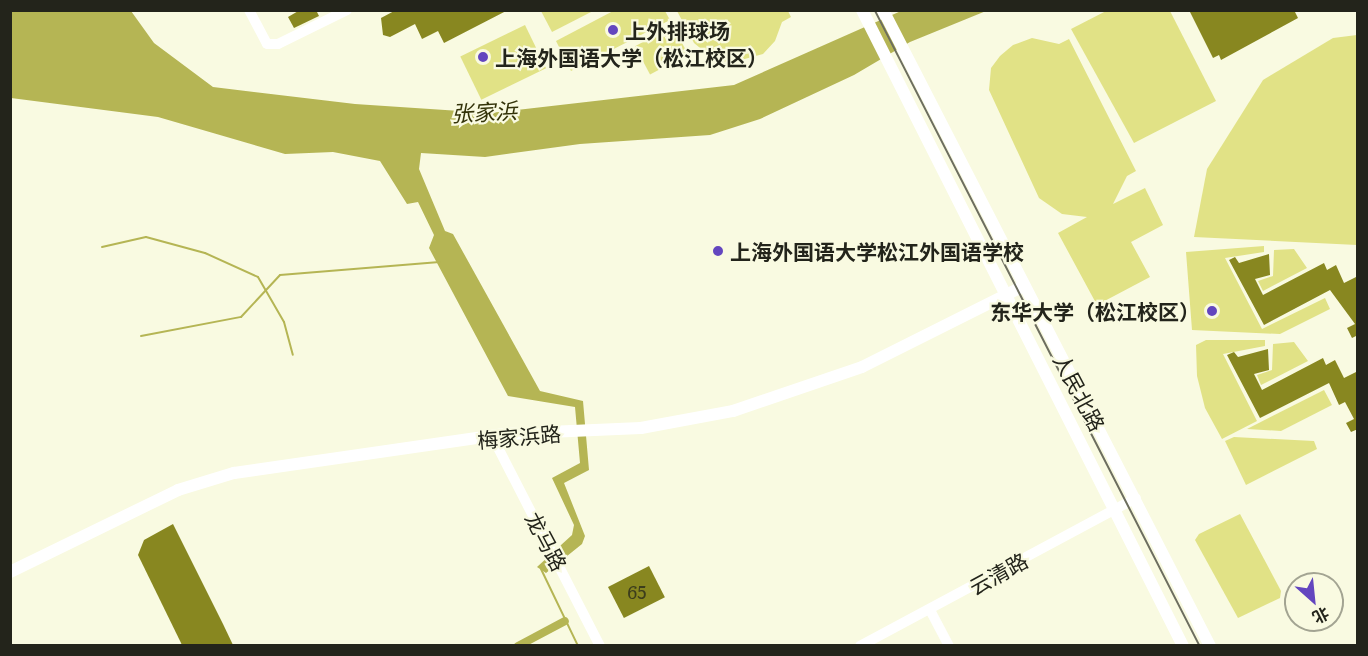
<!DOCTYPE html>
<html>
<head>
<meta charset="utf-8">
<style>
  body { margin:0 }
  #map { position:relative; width:1368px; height:656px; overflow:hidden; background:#f9fae1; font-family:Literata,"Noto Sans SC",serif }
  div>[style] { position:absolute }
  .green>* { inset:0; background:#e1e286; transform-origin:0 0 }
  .water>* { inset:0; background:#b5b554 }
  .stream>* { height:2px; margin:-1px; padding:0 1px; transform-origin:1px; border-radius:1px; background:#b5b554 }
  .canal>* { height:8px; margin:-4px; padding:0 4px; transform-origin:4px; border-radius:4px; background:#b5b554 }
  .building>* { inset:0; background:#888720; transform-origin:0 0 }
  .minor>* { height:10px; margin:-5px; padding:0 5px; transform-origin:5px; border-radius:5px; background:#fff }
  .major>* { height:12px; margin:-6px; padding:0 6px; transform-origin:6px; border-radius:6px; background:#fff }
  .tram>* { height:1.5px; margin:-0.75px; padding:0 0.75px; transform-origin:0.75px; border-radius:0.75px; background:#6d6e5f }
  .dots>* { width:16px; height:16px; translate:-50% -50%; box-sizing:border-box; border:3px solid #f9fae1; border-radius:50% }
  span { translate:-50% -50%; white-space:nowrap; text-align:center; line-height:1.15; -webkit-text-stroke:4.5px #f9fae1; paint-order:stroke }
  .number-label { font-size:18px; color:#3c3d1c }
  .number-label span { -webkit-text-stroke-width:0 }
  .poi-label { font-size:21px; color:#23241b; font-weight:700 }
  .left { translate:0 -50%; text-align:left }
  .right { translate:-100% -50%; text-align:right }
  .street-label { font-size:21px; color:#23241b }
  .water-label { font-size:22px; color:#333309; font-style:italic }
  .frame { position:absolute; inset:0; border:12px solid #23241b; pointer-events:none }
  .north { position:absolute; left:1284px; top:572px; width:60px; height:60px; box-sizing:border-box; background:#f9fae1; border:2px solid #a3a492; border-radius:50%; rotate:153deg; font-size:16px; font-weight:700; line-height:24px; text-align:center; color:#23241b }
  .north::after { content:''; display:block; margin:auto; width:21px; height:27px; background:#6346bf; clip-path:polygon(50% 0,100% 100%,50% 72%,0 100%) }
</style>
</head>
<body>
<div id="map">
  <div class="green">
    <i style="clip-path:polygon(615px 10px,665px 11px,670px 20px,571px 71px,556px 41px)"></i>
    <i style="clip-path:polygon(1108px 10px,1170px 11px,1216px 101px,1134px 143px,1071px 29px)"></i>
    <i style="clip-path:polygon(541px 11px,593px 11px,552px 32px)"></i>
    <i style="clip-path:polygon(677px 11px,788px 11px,791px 17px,782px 22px,775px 41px,763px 54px,730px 63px,711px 57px,694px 43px)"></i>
    <i style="left:525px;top:25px;width:48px;height:72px;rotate:64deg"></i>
    <i style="left:673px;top:26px;width:32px;height:43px;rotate:62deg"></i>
    <i style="clip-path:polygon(1357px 35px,1357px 245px,1194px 237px,1207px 169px,1263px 80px,1333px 38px)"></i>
    <i style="clip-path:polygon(1032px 38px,1059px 44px,1069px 39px,1136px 171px,1127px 176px,1113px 204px,1145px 188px,1163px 225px,1131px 242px,1150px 277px,1097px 305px,1058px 233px,1087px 217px,1062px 214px,1039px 198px,989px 90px,991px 68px,1000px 56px,1013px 45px)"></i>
    <i style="clip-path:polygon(1264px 246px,1264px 252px,1225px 258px,1262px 329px,1325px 298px,1330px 309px,1280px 334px,1192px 330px,1186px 252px)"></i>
    <i style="clip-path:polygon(1294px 249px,1307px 268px,1263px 291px,1258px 281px,1273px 276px,1274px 250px)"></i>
    <i style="clip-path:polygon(1206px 340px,1265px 340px,1265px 346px,1223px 354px,1257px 421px,1222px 439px,1205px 408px,1197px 376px,1196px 345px)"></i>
    <i style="clip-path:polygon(1294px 342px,1308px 361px,1261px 385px,1257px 375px,1272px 370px,1273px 344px)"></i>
    <i style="clip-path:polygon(1324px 390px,1332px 405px,1281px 431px,1247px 429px)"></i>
    <i style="clip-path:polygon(1234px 437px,1314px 441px,1317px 449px,1246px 485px,1225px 441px)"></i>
    <i style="clip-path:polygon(1240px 514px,1281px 591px,1280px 598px,1238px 618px,1195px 540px,1199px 534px)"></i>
  </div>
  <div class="water">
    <i style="clip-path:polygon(48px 10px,131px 11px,154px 43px,213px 87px,355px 104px,490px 113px,734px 85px,901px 11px,986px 11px,910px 42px,854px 75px,760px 119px,710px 135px,580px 144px,485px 157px,421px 153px,419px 169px,445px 231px,453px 234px,540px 391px,583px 401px,589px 470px,564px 483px,585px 536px,582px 544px,546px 573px,537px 567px,572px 535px,574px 525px,552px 478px,580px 463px,575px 407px,508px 396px,429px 248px,434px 235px,418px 202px,407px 204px,380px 161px,333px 152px,285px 154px,158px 117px,11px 98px,11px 11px)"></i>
  </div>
  <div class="stream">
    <i style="left:102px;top:247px;width:45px;rotate:-12.8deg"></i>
    <i style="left:146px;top:237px;width:61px;rotate:15.2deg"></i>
    <i style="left:205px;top:253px;width:58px;rotate:24.4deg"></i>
    <i style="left:258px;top:277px;width:52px;rotate:60deg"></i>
    <i style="left:284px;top:322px;width:34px;rotate:75deg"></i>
    <i style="left:141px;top:336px;width:102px;rotate:-10.8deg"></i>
    <i style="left:241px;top:317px;width:57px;rotate:-47.1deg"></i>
    <i style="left:280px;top:275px;width:160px;rotate:-4.7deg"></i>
    <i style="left:541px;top:569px;width:85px;rotate:64.3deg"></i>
  </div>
  <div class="canal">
    <i style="left:518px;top:646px;width:53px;rotate:-28deg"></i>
  </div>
  <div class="building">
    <i style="clip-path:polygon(300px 10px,316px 10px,319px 16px,294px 28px,288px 17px)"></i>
    <i style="clip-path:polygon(396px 10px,508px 10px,444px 43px,438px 31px,422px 39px,415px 24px,390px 37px,383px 35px,381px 18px)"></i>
    <i style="clip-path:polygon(1189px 10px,1294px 10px,1298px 18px,1221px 60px,1219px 55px,1213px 58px)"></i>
    <i style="clip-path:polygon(1269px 254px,1270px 275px,1255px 279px,1263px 295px,1324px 263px,1327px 270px,1336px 265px,1344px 283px,1358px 276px,1358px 335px,1352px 338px,1347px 328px,1355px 324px,1330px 290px,1264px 325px,1229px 260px,1235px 257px,1239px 263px)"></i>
    <i style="clip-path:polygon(1268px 349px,1269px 370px,1254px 374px,1262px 390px,1323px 358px,1326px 365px,1335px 360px,1344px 378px,1358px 371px,1358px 429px,1351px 432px,1346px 423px,1354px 419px,1345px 402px,1339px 405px,1329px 383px,1260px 418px,1227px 355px,1234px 352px,1238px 357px)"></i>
    <i style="clip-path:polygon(173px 524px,223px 624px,233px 645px,182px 645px,138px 555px,144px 540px)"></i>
    <i style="left:649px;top:566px;width:35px;height:46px;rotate:63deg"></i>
  </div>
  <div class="minor">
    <i style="left:249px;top:10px;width:38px;rotate:62deg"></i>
    <i style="left:267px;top:44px;width:11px"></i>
    <i style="left:278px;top:44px;width:77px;rotate:-26.2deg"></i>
    <i style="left:492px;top:436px;width:236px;rotate:62.8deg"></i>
    <i style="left:930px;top:610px;width:41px;rotate:62.2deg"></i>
    <i style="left:860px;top:646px;width:313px;rotate:-28.2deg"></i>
  </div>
  <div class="major">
    <i style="left:862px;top:10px;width:712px;rotate:63.22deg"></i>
    <i style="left:883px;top:10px;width:715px;rotate:62.79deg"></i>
    <i style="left:10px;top:572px;width:187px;rotate:-26deg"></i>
    <i style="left:178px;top:490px;width:59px;rotate:-16.9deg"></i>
    <i style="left:234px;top:473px;width:273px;rotate:-8.2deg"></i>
    <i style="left:504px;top:434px;width:137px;rotate:-2.5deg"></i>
    <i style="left:641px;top:428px;width:94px;rotate:-10.5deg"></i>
    <i style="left:733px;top:411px;width:136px;rotate:-18.8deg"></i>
    <i style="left:862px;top:367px;width:181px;rotate:-26.6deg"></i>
  </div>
  <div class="tram">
    <i style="left:875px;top:10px;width:714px;rotate:62.93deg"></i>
  </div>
  <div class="dots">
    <i style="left:613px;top:30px;background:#6346bf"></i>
    <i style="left:483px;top:57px;background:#6346bf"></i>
    <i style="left:718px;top:251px;background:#6346bf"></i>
    <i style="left:1212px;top:311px;background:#6346bf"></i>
  </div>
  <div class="number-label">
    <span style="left:637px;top:592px">65</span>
  </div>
  <div class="poi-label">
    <span class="left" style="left:625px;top:30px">上外排球场</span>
    <span class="left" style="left:495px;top:57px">上海外国语大学（松江校区）</span>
    <span class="left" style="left:730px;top:251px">上海外国语大学松江外国语学校</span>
    <span class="right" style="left:1200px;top:311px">东华大学（松江校区）</span>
  </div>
  <div class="street-label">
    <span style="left:1080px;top:392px;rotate:62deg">人民北路</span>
    <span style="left:519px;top:436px;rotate:-5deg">梅家浜路</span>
    <span style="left:547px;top:541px;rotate:62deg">龙马路</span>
    <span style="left:998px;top:573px;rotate:-29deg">云清路</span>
  </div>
  <div class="water-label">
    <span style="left:484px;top:111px;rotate:-3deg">张家浜</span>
  </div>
  <div class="frame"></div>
  <div class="north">北</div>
</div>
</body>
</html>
